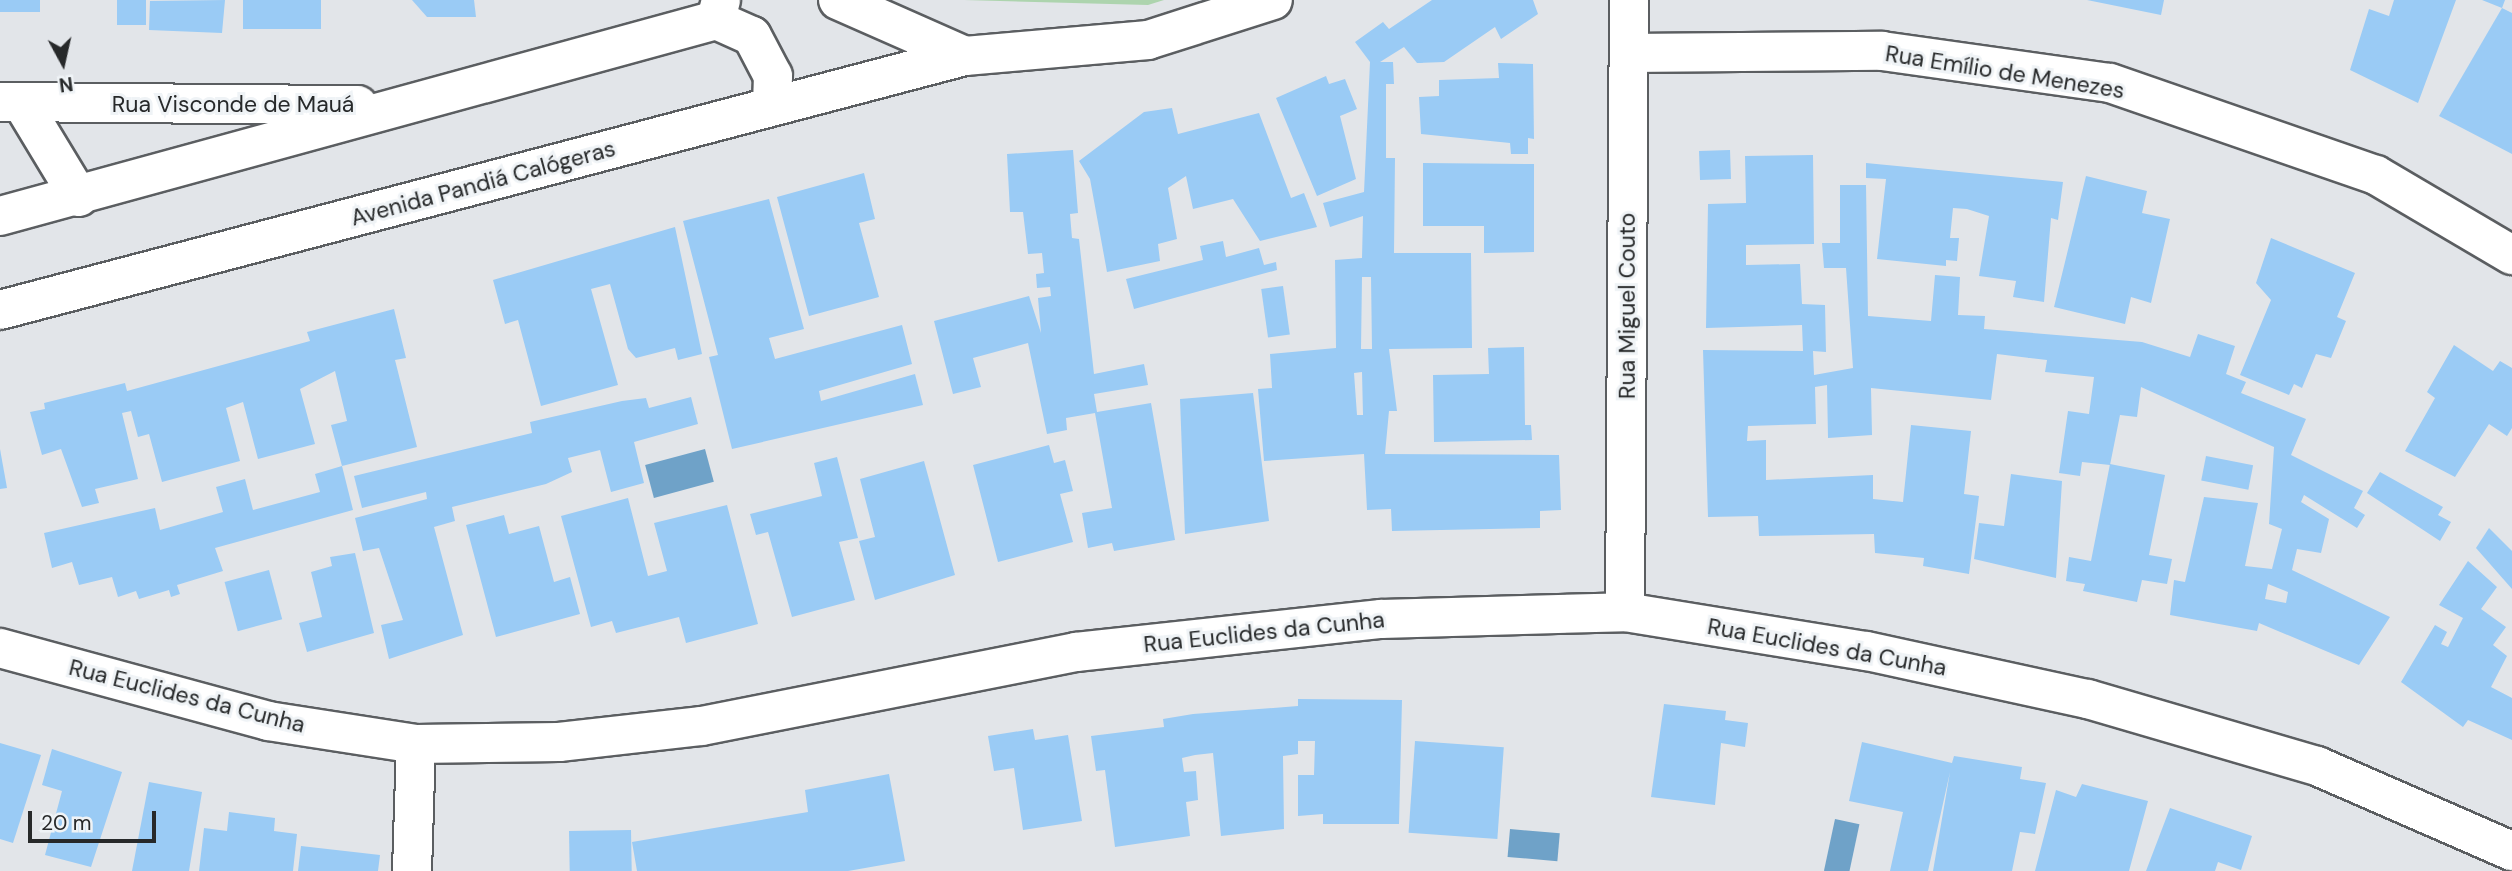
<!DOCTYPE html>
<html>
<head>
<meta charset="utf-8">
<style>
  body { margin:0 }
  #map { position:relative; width:2512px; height:871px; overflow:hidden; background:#e2e5e9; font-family:"DM Sans",sans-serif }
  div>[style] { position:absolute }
  .green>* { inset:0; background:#add4ae }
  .water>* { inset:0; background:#6fa2c8; transform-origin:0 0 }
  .building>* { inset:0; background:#9acbf5; transform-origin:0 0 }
  .roads { filter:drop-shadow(2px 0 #5b5e61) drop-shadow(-2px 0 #5b5e61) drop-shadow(0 2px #5b5e61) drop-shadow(0 -2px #5b5e61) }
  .minor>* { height:38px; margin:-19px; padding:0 19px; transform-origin:19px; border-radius:19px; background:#fff }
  span { translate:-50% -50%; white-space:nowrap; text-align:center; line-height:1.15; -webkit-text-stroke:6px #eff3f6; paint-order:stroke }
  .street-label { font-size:23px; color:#27292a }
  .north { position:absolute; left:28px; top:28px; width:70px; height:70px; -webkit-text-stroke:5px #eff3f6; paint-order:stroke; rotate:172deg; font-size:19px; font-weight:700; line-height:28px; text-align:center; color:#27292a }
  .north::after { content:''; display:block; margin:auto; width:24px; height:32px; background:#27292a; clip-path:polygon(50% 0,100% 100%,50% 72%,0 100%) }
  .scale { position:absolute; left:28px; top:811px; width:128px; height:32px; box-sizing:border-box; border:4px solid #27292a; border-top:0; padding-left:9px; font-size:21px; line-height:24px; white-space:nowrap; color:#27292a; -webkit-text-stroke:5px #eff3f6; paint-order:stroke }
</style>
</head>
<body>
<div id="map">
  <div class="green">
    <i style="clip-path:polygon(964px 0,1164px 0,1148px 5px)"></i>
  </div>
  <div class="water">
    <i style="left:705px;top:449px;width:34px;height:62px;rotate:75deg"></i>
    <i style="left:1835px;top:819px;width:25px;height:53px;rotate:12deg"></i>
    <i style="left:1510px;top:829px;width:50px;height:28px;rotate:5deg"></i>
  </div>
  <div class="building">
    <i style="left:0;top:0;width:40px;height:12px"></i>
    <i style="left:117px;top:0;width:29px;height:25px"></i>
    <i style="clip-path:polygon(225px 0,222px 33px,149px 30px,150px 1px)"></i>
    <i style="left:243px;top:0;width:78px;height:29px"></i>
    <i style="clip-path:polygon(412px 0,474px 0,476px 17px,427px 17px)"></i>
    <i style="clip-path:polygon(evenodd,1432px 0,1533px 0,1538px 14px,1501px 39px,1495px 27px,1444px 62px,1417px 63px,1404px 47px,1380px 62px,1393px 62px,1394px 84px,1386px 84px,1386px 158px,1395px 158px,1394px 253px,1471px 253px,1472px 348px,1389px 349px,1397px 411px,1389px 411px,1385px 454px,1559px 455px,1561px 510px,1540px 511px,1540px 528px,1392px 531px,1391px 509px,1367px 510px,1364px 454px,1264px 461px,1258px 389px,1272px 388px,1270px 354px,1336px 348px,1335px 260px,1362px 258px,1363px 216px,1330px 227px,1323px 203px,1364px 192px,1370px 62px,1355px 42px,1383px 22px,1389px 29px,1432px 0,1362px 277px,1371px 277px,1372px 349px,1361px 349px,1362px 277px,1432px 0,1362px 372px,1363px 415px,1357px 415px,1354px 373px,1362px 372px)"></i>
    <i style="clip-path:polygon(2087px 0,2164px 0,2161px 15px)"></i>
    <i style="clip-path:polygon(2394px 0,2456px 0,2418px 103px,2350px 70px,2369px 9px,2389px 16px)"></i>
    <i style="clip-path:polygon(2482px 0,2505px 0,2502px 8px)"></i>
    <i style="clip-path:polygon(2502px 8px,2512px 13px,2512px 154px,2439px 116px)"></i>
    <i style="clip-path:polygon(1498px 63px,1533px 64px,1534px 139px,1528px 138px,1528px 154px,1511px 154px,1510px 143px,1421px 134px,1419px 97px,1439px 96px,1439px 80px,1499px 78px)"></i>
    <i style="clip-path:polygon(1326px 76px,1329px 84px,1345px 79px,1357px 109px,1340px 116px,1356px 179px,1317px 196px,1276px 98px)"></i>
    <i style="clip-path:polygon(1172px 108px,1178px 134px,1259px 113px,1291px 198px,1304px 193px,1317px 227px,1260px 241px,1233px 199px,1193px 209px,1186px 176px,1168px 188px,1177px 239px,1158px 244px,1160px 261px,1107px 272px,1090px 179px,1079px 161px,1144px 112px)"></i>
    <i style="clip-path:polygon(1073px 150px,1078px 213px,1070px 214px,1072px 238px,1079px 239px,1094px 374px,1144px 364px,1148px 385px,1094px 394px,1097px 412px,1151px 403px,1175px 540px,1114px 551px,1112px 543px,1088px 548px,1082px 513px,1112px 508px,1095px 413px,1066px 418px,1067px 430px,1047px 434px,1028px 343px,973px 358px,981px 387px,953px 394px,934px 321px,1029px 296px,1041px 333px,1038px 298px,1051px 296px,1050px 287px,1037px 288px,1036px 274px,1044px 273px,1042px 253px,1028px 254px,1023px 212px,1010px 212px,1007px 154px)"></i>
    <i style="left:1730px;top:150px;width:29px;height:31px;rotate:88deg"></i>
    <i style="clip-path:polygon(evenodd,1813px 155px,1814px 244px,1746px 245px,1746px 265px,1800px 264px,1802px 304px,1825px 305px,1826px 352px,1813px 351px,1814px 375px,1853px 368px,1846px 268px,1824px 268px,1822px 243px,1840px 243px,1840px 185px,1866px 185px,1868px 316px,1931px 321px,1935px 275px,1960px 277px,1958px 315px,1985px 316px,1984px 329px,2142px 342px,2190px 357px,2198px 334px,2235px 346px,2226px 374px,2246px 382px,2241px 393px,2306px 419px,2291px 455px,2363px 491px,2354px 508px,2365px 515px,2357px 528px,2304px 495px,2301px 502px,2329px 519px,2321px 553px,2297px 549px,2292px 570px,2390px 617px,2359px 665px,2259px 623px,2257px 631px,2170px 615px,2174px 580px,2185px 582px,2204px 497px,2258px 503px,2245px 566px,2272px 569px,2282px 529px,2269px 524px,2274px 447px,2141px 387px,2137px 417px,2120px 415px,2110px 465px,2082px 462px,2080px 476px,2059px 473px,2068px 411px,2089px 414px,2094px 377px,2045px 372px,2047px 360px,1997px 354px,1991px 400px,1871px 388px,1872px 435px,1828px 438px,1827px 385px,1815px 387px,1816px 424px,1748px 426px,1747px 441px,1766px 440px,1766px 480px,1873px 475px,1873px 499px,1903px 502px,1911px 425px,1971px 431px,1964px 494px,1979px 496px,1969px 574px,1923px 566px,1924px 558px,1875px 553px,1874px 534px,1759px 536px,1758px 516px,1708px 517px,1703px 350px,1803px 351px,1802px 325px,1706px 328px,1708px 204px,1746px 203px,1745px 156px,1813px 155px,2268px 584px,2288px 592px,2286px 603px,2265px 599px,2268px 584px)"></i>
    <i style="clip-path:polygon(1423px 163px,1534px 164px,1534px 252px,1484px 253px,1484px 226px,1423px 226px)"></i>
    <i style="clip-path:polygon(1866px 163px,2063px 182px,2058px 220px,2051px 218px,2044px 302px,2013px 297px,2016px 281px,1979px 276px,1989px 216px,1967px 209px,1953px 208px,1950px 238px,1959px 238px,1957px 261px,1946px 260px,1946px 266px,1877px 259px,1886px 179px,1866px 178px)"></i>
    <i style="clip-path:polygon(864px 173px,875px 219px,859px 223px,879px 297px,809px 316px,777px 197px)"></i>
    <i style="clip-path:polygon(2086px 176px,2147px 191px,2142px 213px,2170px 219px,2151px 303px,2131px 297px,2125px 324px,2054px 307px)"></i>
    <i style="clip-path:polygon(769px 199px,804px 329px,769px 338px,775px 359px,902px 325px,912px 364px,819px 391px,821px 401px,915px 374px,923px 405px,732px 449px,709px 357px,718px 355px,683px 221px)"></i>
    <i style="clip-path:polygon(675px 227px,702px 354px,678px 360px,675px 348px,636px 358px,628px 349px,610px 284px,591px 289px,618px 385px,541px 406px,518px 320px,505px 324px,493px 280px)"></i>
    <i style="clip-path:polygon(2271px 238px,2355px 273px,2337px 317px,2346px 321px,2331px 358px,2316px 354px,2302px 388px,2294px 384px,2289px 395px,2240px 375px,2271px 300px,2256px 283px)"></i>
    <i style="clip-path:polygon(1223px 241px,1226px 257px,1259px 248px,1264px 265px,1276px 262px,1277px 270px,1134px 309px,1126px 279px,1203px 260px,1200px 246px)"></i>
    <i style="left:1283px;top:286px;width:49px;height:22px;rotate:82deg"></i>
    <i style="clip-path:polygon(394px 309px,406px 358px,395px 360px,417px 447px,342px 466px,331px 425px,347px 421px,335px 371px,300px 389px,315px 444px,258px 459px,243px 402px,226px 408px,240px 461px,162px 482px,149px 434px,138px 437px,131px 411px,122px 413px,138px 479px,95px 489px,99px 503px,82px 507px,61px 449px,42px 455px,30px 412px,45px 409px,44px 403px,125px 383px,127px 391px,310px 341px,307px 332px)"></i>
    <i style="clip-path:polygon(2454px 345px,2493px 371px,2500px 361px,2512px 368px,2512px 428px,2507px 436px,2489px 424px,2455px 477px,2405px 451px,2435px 398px,2427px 392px)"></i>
    <i style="clip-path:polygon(1524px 347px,1525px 425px,1531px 425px,1532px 440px,1434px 442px,1433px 375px,1489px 374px,1488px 348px)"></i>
    <i style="clip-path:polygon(1253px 393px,1269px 521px,1185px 534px,1180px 399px)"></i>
    <i style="clip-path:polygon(691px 397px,698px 424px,634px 442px,644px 483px,611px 492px,600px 450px,568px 458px,572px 472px,546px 484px,452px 507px,455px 521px,434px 527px,463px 635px,389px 659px,381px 625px,403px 620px,379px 548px,363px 551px,355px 518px,427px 499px,426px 492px,362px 508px,354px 476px,532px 433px,530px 422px,622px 401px,646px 398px,649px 408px)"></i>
    <i style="clip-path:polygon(1049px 445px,1054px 463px,1065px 460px,1073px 491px,1060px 494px,1073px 542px,998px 562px,973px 465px)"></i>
    <i style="clip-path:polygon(0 449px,7px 488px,0 489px)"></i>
    <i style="left:2206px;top:456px;width:48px;height:25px;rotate:11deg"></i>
    <i style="clip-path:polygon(837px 457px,858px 538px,839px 542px,855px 600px,792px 617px,768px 532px,756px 535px,750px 514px,822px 496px,814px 463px)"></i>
    <i style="clip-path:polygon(924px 461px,955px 575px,875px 600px,859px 541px,875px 537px,860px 479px)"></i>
    <i style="clip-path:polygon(2110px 464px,2165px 475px,2149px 555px,2172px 559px,2167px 584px,2142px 580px,2137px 602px,2083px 591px,2085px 584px,2066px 581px,2069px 557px,2091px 561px)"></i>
    <i style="clip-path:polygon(342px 466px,353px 510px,215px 548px,223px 571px,177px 585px,180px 594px,171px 597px,169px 590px,139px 599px,136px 591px,118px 597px,112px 577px,79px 585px,72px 562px,52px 568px,44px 533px,155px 508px,160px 530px,223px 512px,216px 487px,245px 479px,253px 510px,320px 492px,315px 474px)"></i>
    <i style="clip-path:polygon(2380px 472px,2443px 507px,2438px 515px,2451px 522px,2440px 541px,2367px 493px)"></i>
    <i style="clip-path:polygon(2011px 474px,2062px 481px,2056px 578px,1974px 559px,1979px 523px,2004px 526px)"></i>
    <i style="clip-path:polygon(628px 498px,648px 576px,667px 571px,654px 523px,727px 505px,758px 624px,686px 643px,679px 617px,616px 633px,612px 621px,591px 627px,561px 516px)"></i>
    <i style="clip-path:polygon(504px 515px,509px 534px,539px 526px,554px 582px,570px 577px,580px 614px,496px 637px,466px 525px)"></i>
    <i style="clip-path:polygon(2489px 528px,2512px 551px,2512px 589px,2476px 548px)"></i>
    <i style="clip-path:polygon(355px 553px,374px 633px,307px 652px,299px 623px,322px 617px,311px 572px,332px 566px,330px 557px)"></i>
    <i style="clip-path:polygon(2468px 561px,2497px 587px,2481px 609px,2506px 627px,2493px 645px,2507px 656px,2491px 687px,2512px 698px,2512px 740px,2468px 720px,2463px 727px,2401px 682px,2435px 625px,2447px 632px,2441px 644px,2448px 647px,2463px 618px,2439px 605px)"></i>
    <i style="left:269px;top:570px;width:51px;height:46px;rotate:75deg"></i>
    <i style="clip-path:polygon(1298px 699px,1402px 700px,1399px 824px,1323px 824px,1323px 814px,1298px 816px,1298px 775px,1314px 775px,1315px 741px,1298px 741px,1298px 754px,1283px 756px,1284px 829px,1221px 836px,1213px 753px,1195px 755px,1182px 758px,1184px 772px,1196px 771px,1198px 800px,1186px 802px,1190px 836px,1115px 847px,1105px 770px,1096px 771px,1091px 736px,1164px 727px,1163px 719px,1193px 714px,1298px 706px)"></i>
    <i style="clip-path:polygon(1664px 704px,1726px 711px,1725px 720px,1748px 723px,1745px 747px,1721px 743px,1715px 805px,1651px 797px)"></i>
    <i style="clip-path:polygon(1033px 729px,1035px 740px,1068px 735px,1082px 821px,1023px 830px,1014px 768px,994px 771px,988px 736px)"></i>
    <i style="left:1415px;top:741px;width:89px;height:92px;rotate:4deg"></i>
    <i style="clip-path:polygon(1862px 742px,1952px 763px,1954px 756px,2022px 767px,2020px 779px,2046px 783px,2035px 834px,2020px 832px,2012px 871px,1933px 871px,1950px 772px,1928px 871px,1890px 871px,1903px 812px,1849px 801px)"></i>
    <i style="clip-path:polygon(0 743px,41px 755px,13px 843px,0 839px)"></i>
    <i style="clip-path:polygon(52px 749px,122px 772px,91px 867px,45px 855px,62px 791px,42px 785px)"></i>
    <i style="clip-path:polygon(889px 774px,905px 861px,848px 871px,637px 871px,632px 842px,808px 812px,805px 790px)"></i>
    <i style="clip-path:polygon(149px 782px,202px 792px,189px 871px,132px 871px)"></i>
    <i style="clip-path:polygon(2082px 784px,2148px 801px,2129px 871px,2035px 871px,2056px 790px,2076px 797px)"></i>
    <i style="clip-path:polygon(2170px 808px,2252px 836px,2241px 870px,2218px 862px,2215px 871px,2146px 871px)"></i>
    <i style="clip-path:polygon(229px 812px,275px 818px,274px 831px,297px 834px,293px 871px,199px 871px,204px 828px,227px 831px)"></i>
    <i style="left:631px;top:830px;width:41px;height:62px;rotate:89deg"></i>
    <i style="clip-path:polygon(301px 846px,380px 855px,378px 871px,298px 871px)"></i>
  </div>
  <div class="roads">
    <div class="minor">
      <i style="left:838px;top:0;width:139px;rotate:23.8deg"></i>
      <i style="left:965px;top:56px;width:184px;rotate:-5deg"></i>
      <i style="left:1148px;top:40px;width:131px;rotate:-17.7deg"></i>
      <i style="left:716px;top:20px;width:39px;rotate:24deg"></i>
      <i style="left:752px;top:36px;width:45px;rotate:62.3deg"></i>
      <i style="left:773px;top:76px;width:30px;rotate:92deg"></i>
      <i style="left:1629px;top:53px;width:253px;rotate:-0.5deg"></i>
      <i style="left:1882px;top:51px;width:230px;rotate:8deg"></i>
      <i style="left:2110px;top:83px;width:281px;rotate:19.1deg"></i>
      <i style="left:2376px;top:175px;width:158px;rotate:30.5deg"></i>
      <i style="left:0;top:102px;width:358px;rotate:0.5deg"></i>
      <i style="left:22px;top:103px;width:110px;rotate:58.8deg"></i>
      <i style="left:0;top:216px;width:742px;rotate:-15.31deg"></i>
      <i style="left:716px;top:20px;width:21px;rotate:-76deg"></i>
      <i style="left:0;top:310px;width:998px;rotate:-14.75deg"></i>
      <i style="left:1625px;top:612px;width:612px;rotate:-89.63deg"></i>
      <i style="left:0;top:648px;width:278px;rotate:15.2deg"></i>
      <i style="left:268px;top:721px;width:150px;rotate:8.8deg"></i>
      <i style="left:416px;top:744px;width:143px;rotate:-0.8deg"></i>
      <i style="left:559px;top:742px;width:144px;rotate:-6.4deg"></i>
      <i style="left:702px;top:726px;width:381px;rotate:-11.2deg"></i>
      <i style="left:1076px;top:652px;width:307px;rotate:-6.2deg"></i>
      <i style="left:1381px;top:619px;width:244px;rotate:-1.6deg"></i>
      <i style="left:1625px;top:612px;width:245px;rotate:9.2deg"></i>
      <i style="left:1867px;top:651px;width:226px;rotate:12.3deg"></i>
      <i style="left:2088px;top:699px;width:239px;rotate:16.3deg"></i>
      <i style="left:2317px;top:766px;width:213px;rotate:23.6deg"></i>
      <i style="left:412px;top:871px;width:127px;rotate:-88.2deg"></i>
    </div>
  </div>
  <div class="street-label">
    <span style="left:2005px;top:72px;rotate:9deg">Rua Emílio de Menezes</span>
    <span style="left:233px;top:104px">Rua Visconde de Mauá</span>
    <span style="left:483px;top:183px;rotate:-15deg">Avenida Pandiá Calógeras</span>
    <span style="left:1627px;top:306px;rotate:-90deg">Rua Miguel Couto</span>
    <span style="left:1264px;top:632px;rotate:-6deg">Rua Euclides da Cunha</span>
    <span style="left:1827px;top:647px;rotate:10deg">Rua Euclides da Cunha</span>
    <span style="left:187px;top:696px;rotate:14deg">Rua Euclides da Cunha</span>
  </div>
  <div class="north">N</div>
  <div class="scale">20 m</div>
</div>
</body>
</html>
